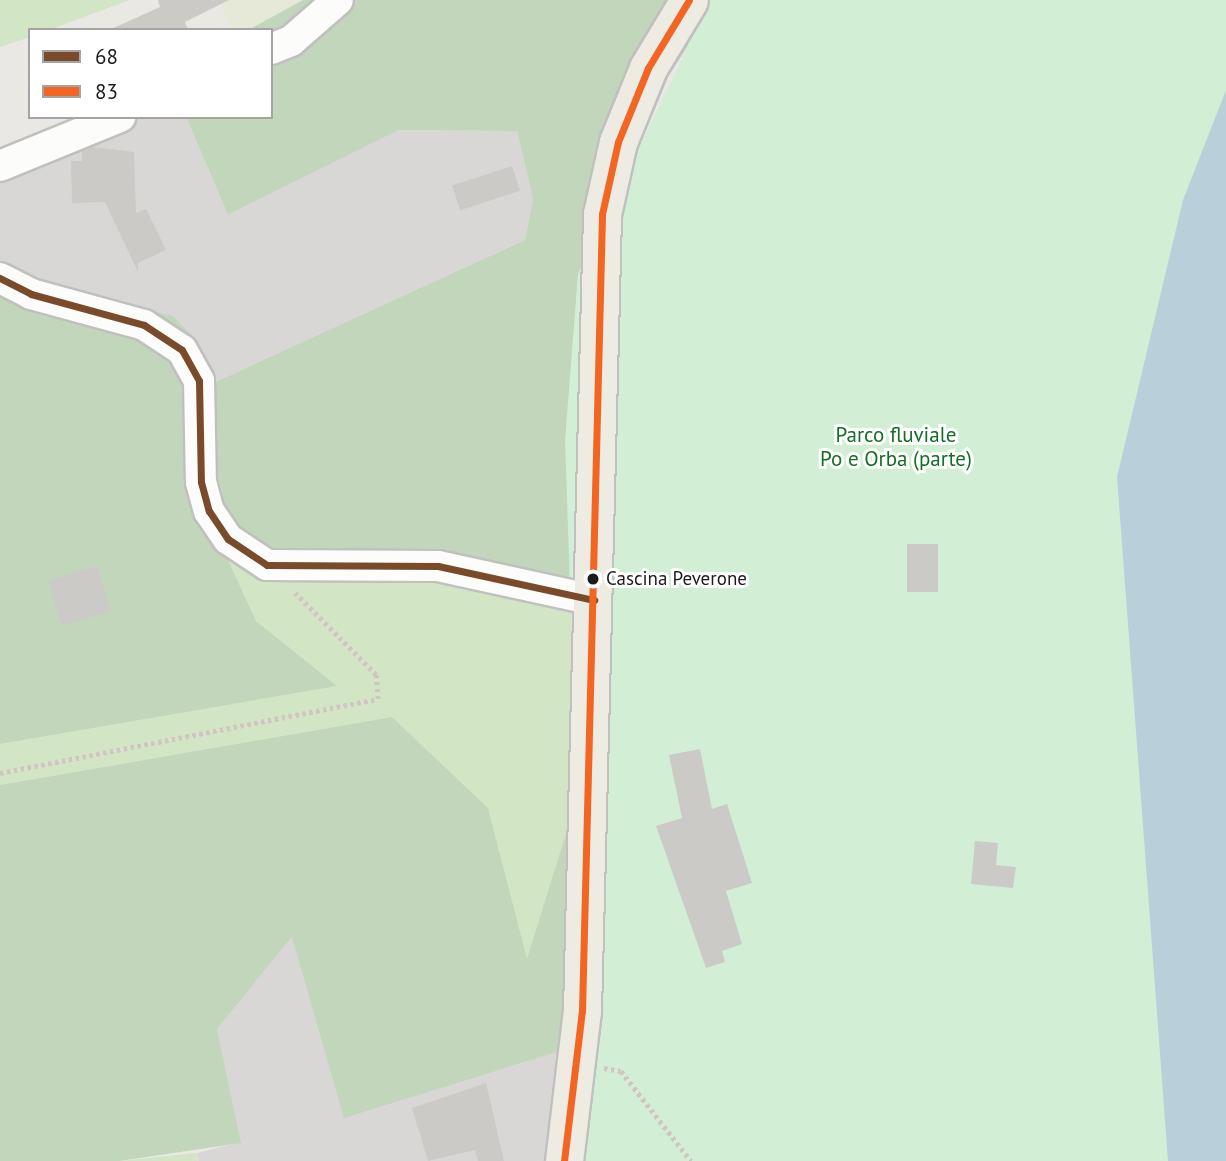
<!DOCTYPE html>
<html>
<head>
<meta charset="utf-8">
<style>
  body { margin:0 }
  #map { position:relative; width:1226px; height:1161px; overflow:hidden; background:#e9e8e4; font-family:"PT Sans",sans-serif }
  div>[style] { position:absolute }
  .residential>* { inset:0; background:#d8d7d5 }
  .farmland>* { inset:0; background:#e6e9d7 }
  .grass>* { inset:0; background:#d2e5c4 }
  .forest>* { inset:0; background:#c1d6bb }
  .park>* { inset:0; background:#d2efd6 }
  .water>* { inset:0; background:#b9d0da }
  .building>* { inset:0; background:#cccac7; transform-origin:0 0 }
  .path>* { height:4.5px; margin-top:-2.25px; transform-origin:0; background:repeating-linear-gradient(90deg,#d0c5c2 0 3.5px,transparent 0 7px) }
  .roads { filter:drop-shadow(2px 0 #c0c0be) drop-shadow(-2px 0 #c0c0be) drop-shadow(0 2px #c0c0be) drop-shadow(0 -2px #c0c0be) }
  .minor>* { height:30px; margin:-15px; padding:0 15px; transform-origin:15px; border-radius:15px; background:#fcfcfb }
  .major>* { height:37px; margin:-18.5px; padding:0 18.5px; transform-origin:18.5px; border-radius:18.5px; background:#eeebe3 }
  .bus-1>* { height:7px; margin:-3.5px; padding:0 3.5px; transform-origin:3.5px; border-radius:3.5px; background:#7a4b2a }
  .bus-2>* { height:7px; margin:-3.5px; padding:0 3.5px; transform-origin:3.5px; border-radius:3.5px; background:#f26522 }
  .dots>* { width:19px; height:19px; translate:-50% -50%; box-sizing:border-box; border:4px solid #fff; border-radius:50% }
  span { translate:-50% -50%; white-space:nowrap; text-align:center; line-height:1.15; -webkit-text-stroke:6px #fff; paint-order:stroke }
  .bus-label { font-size:19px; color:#1b1b1b }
  .left { translate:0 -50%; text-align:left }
  .park-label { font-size:21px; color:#146e25 }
  .legend { position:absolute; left:28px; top:28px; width:245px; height:91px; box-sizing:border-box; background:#fff; border:2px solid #a4a4a4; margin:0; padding:9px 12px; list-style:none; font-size:21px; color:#1b1b1b }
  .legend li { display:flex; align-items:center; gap:14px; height:35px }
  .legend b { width:35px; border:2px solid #a4a4a4 }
</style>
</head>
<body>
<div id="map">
  <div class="residential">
    <i style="clip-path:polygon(144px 117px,186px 117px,228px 215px,399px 130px,517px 131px,533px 199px,525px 240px,214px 384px,0 261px,0 179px)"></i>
    <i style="clip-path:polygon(292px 937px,579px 1045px,555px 1161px,199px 1161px,197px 1153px,240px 1142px,217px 1029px)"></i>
  </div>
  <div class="farmland">
    <i style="clip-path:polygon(219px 0,303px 0,248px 30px,232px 30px)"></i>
  </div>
  <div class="grass">
    <i style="clip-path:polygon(0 0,130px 0,49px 30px,30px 30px,30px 37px,0 47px)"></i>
    <i style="clip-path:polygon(214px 531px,448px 569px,617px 613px,615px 676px,527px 961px,488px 808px,392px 717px,0 785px,0 744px,336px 686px,256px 621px)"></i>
    <i style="clip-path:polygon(197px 1153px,199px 1161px,119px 1161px)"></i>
  </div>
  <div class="forest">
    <i style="clip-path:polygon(303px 0,718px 0,669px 75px,636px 154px,617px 613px,448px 569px,271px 565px,215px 532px,256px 621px,337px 686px,0 744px,0 261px,62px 291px,173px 316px,200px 345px,214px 383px,525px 240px,533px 199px,517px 131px,399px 130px,228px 215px,186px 117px,271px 117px,271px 30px,248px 30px)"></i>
    <i style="clip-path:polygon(615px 676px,579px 1045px,344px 1118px,292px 937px,217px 1029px,241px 1143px,119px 1161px,0 1161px,0 785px,392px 717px,488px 808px,527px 959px)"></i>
  </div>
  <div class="park">
    <i style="clip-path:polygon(702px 0,1226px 0,1226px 1161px,552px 1161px,584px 993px,565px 441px,578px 274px,687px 48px)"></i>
  </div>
  <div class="water">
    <i style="clip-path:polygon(1226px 90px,1226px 1161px,1168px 1161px,1117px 477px,1183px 200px)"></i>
  </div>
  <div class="building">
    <i style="clip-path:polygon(158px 0,229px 0,185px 22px,188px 30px,109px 30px,160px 7px)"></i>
    <i style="clip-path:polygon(93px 147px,134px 152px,136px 213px,146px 209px,166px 250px,138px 263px,138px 272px,105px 202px,72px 203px,71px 161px,82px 161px,82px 151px)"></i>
    <i style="left:512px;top:166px;width:26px;height:63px;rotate:72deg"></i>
    <i style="left:907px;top:544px;width:31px;height:48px"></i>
    <i style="left:97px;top:566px;width:47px;height:51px;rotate:73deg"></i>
    <i style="clip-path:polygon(700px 749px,712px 809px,727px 804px,752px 883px,726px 891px,742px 944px,722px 951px,725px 962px,706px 968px,656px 826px,682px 818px,669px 755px)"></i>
    <i style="clip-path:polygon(975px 841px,998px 843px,996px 865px,1016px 867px,1013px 888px,971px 884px)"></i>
    <i style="clip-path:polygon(486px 1083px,504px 1161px,478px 1161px,475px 1150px,428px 1161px,412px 1108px)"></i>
  </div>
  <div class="path">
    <i style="left:0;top:773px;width:385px;rotate:-11.1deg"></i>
    <i style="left:378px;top:699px;width:24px;rotate:-95deg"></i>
    <i style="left:376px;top:675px;width:115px;rotate:-134.6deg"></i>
    <i style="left:604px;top:1068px;width:17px;rotate:10deg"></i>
    <i style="left:621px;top:1071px;width:114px;rotate:52.1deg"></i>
  </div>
  <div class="roads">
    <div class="minor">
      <i style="left:271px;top:49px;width:22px;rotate:-22deg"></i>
      <i style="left:291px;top:41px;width:62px;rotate:-41.1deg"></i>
      <i style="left:0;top:166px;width:130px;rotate:-22.2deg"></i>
      <i style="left:0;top:278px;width:35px;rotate:27deg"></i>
      <i style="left:31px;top:294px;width:117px;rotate:15.3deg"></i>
      <i style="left:144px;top:325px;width:45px;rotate:33.3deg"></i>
      <i style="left:182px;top:350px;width:35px;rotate:61deg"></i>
      <i style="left:199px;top:381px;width:101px;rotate:88.9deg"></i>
      <i style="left:201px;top:482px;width:30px;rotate:75deg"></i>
      <i style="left:209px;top:511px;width:34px;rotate:56deg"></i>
      <i style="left:228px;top:539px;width:47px;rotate:33.7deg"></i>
      <i style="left:267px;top:565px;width:171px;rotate:0.3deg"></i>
      <i style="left:438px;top:566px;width:160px;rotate:12.3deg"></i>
    </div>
    <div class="major">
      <i style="left:564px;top:1161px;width:151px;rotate:-83.2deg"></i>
      <i style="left:582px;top:1011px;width:797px;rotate:-88.56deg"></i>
      <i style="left:602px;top:214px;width:74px;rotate:-77.5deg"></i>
      <i style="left:618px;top:142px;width:80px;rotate:-67.9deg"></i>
      <i style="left:648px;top:68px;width:79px;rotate:-58.9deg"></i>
    </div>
  </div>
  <div class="bus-1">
    <i style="left:0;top:278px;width:35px;rotate:27deg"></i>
    <i style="left:31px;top:294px;width:117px;rotate:15.3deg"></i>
    <i style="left:144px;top:325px;width:45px;rotate:33.3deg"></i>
    <i style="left:182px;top:350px;width:35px;rotate:61deg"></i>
    <i style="left:199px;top:381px;width:101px;rotate:88.9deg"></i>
    <i style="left:201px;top:482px;width:30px;rotate:75deg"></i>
    <i style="left:209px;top:511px;width:34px;rotate:56deg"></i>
    <i style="left:228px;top:539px;width:47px;rotate:33.7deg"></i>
    <i style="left:267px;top:565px;width:171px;rotate:0.3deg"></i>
    <i style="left:438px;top:566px;width:160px;rotate:12.3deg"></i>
  </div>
  <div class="bus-2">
    <i style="left:564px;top:1161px;width:151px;rotate:-83.2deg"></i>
    <i style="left:582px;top:1011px;width:797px;rotate:-88.56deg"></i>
    <i style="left:602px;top:214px;width:74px;rotate:-77.5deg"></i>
    <i style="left:618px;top:142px;width:80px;rotate:-67.9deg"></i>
    <i style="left:648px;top:68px;width:79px;rotate:-58.9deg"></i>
  </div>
  <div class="dots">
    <i style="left:593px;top:579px;background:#1b1b1b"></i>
  </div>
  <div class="bus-label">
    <span class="left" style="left:606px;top:579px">Cascina Peverone</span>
  </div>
  <div class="park-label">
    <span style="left:896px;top:447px">Parco fluviale<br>Po e Orba (parte)</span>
  </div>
  <ul class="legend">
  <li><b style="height:9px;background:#7a4b2a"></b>68</li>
  <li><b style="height:9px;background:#f26522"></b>83</li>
  </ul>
</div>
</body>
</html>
